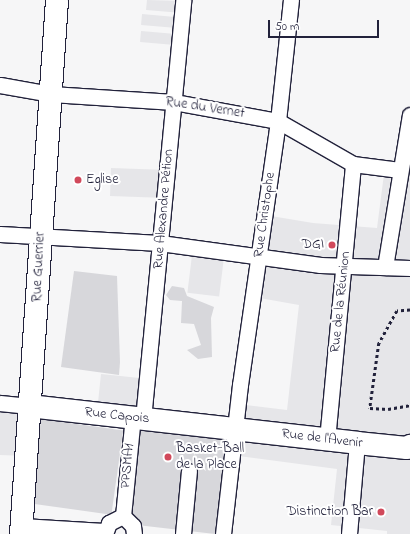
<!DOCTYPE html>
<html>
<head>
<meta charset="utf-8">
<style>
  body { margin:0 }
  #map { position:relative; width:410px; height:534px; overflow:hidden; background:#f6f6f7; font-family:"Indie Flower",sans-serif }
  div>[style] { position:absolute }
  .built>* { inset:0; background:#e6e6e9; transform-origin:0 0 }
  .green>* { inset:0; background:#d7d7db; transform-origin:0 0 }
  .path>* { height:2.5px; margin-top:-1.25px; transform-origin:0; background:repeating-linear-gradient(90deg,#22223b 0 3px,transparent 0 6px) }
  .roads { filter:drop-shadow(1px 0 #22223b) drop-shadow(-1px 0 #22223b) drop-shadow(0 1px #22223b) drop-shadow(0 -1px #22223b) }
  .street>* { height:15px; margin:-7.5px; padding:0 7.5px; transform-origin:7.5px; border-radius:7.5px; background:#fff }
  .secondary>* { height:22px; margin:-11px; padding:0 11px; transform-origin:11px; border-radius:11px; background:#fff }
  .dots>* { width:11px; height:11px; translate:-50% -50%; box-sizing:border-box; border:2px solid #fff; border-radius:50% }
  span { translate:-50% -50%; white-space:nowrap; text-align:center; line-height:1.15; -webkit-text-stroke:4px #fff; paint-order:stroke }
  .street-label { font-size:14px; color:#22223b }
  .poi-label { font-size:14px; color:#22223b }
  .left { translate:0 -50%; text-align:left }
  .right { translate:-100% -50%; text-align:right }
  .scale { position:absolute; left:268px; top:20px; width:111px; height:18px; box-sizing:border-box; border:2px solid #22223b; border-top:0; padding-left:5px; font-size:12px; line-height:14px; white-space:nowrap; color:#22223b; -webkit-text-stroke:3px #fff; paint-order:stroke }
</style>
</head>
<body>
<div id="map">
  <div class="built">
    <i style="clip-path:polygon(147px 0,181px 1px,182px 13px,146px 10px)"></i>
    <i style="left:142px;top:14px;width:36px;height:11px;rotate:5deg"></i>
    <i style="left:141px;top:31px;width:35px;height:11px;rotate:5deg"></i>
    <i style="left:111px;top:168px;width:56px;height:28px;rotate:2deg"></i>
    <i style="clip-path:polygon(384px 174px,410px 174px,410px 534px,387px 534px,387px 531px,331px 525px,337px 469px,231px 455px,237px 404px,287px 410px,299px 305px,254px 297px,265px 215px,313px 223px,377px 228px)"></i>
    <i style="left:193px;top:247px;width:32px;height:46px;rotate:7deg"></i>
    <i style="left:101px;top:374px;width:46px;height:40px;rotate:6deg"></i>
    <i style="clip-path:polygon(0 403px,29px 406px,26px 456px,0 455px)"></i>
  </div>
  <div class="green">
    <i style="clip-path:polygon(74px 271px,117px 276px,120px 362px,119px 375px,61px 367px)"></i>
    <i style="clip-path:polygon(172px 286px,184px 288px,187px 296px,214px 307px,211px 318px,212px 357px,198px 359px,187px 350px,201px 345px,194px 324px,181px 323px,182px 301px,170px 300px,166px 295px)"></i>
    <i style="left:41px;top:419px;width:83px;height:85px;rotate:8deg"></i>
    <i style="clip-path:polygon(138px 426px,227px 435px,215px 534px,137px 525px,129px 510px)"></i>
  </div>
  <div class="path">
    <i style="left:410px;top:310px;width:13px;rotate:176deg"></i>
    <i style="left:397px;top:311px;width:37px;rotate:119deg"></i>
    <i style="left:379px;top:343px;width:66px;rotate:97.9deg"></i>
    <i style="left:370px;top:408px;width:18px;rotate:3deg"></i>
    <i style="left:388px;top:409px;width:22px;rotate:-10deg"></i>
  </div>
  <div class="roads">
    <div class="street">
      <i style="left:0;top:85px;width:52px;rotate:10deg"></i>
      <i style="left:51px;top:94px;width:123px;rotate:3.7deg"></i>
      <i style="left:174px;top:102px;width:106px;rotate:10.4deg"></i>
      <i style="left:278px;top:121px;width:86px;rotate:29.8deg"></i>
      <i style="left:353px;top:164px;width:47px;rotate:7.3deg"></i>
      <i style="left:0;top:234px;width:160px;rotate:3.2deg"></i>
      <i style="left:160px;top:243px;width:162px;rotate:7.8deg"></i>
      <i style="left:320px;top:265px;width:90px;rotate:1.9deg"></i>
      <i style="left:385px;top:267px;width:154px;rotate:-80.7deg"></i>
      <i style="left:0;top:403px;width:29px;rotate:6deg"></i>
      <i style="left:143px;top:419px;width:421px;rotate:-84.5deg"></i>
      <i style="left:327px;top:440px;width:277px;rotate:-84.6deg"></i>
      <i style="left:123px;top:516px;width:100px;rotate:-84.3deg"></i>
      <i style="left:22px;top:526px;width:82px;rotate:3.5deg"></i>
      <i style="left:105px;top:534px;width:12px;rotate:-70deg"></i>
      <i style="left:109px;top:523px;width:16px;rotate:-27deg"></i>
      <i style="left:123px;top:516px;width:14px;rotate:45deg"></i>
      <i style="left:133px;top:526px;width:8px;rotate:83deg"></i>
      <i style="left:183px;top:534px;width:63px;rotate:-84.6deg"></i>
      <i style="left:223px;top:534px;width:150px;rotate:-83.5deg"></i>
      <i style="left:240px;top:385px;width:267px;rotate:-81.8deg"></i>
      <i style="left:278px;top:121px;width:122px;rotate:-83.9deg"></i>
      <i style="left:349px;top:534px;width:91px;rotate:-85deg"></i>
    </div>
    <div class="secondary">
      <i style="left:29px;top:406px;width:330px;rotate:6.4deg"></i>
      <i style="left:357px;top:443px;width:50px;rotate:5.7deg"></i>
      <i style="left:407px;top:448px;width:4px;rotate:-34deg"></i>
      <i style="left:21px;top:534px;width:535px;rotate:-86.14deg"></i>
    </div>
  </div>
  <div class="dots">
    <i style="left:78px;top:180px;background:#d1495b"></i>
    <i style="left:332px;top:245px;background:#d1495b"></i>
    <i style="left:168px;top:457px;background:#d1495b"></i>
    <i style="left:381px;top:512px;background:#d1495b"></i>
  </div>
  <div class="street-label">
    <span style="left:205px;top:108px;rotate:9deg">Rue du Vernet</span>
    <span style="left:164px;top:209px;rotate:-85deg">Rue Alexandre Pétion</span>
    <span style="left:265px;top:215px;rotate:-82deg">Rue Christophe</span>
    <span style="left:39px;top:267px;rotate:-87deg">Rue Guerrier</span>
    <span style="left:341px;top:302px;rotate:-84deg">Rue de la Réunion</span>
    <span style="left:117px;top:416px;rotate:6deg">Rue Capois</span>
    <span style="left:322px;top:439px;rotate:7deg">Rue de l'Avenir</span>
    <span style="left:128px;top:466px;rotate:-85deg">PPSMA1</span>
  </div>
  <div class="poi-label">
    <span class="left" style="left:86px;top:180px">Eglise</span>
    <span class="right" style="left:324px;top:245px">DGI</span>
    <span class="left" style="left:176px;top:457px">Basket-Ball<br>de la Place</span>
    <span class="right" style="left:373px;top:512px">Distinction Bar</span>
  </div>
  <div class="scale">50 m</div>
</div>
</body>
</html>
